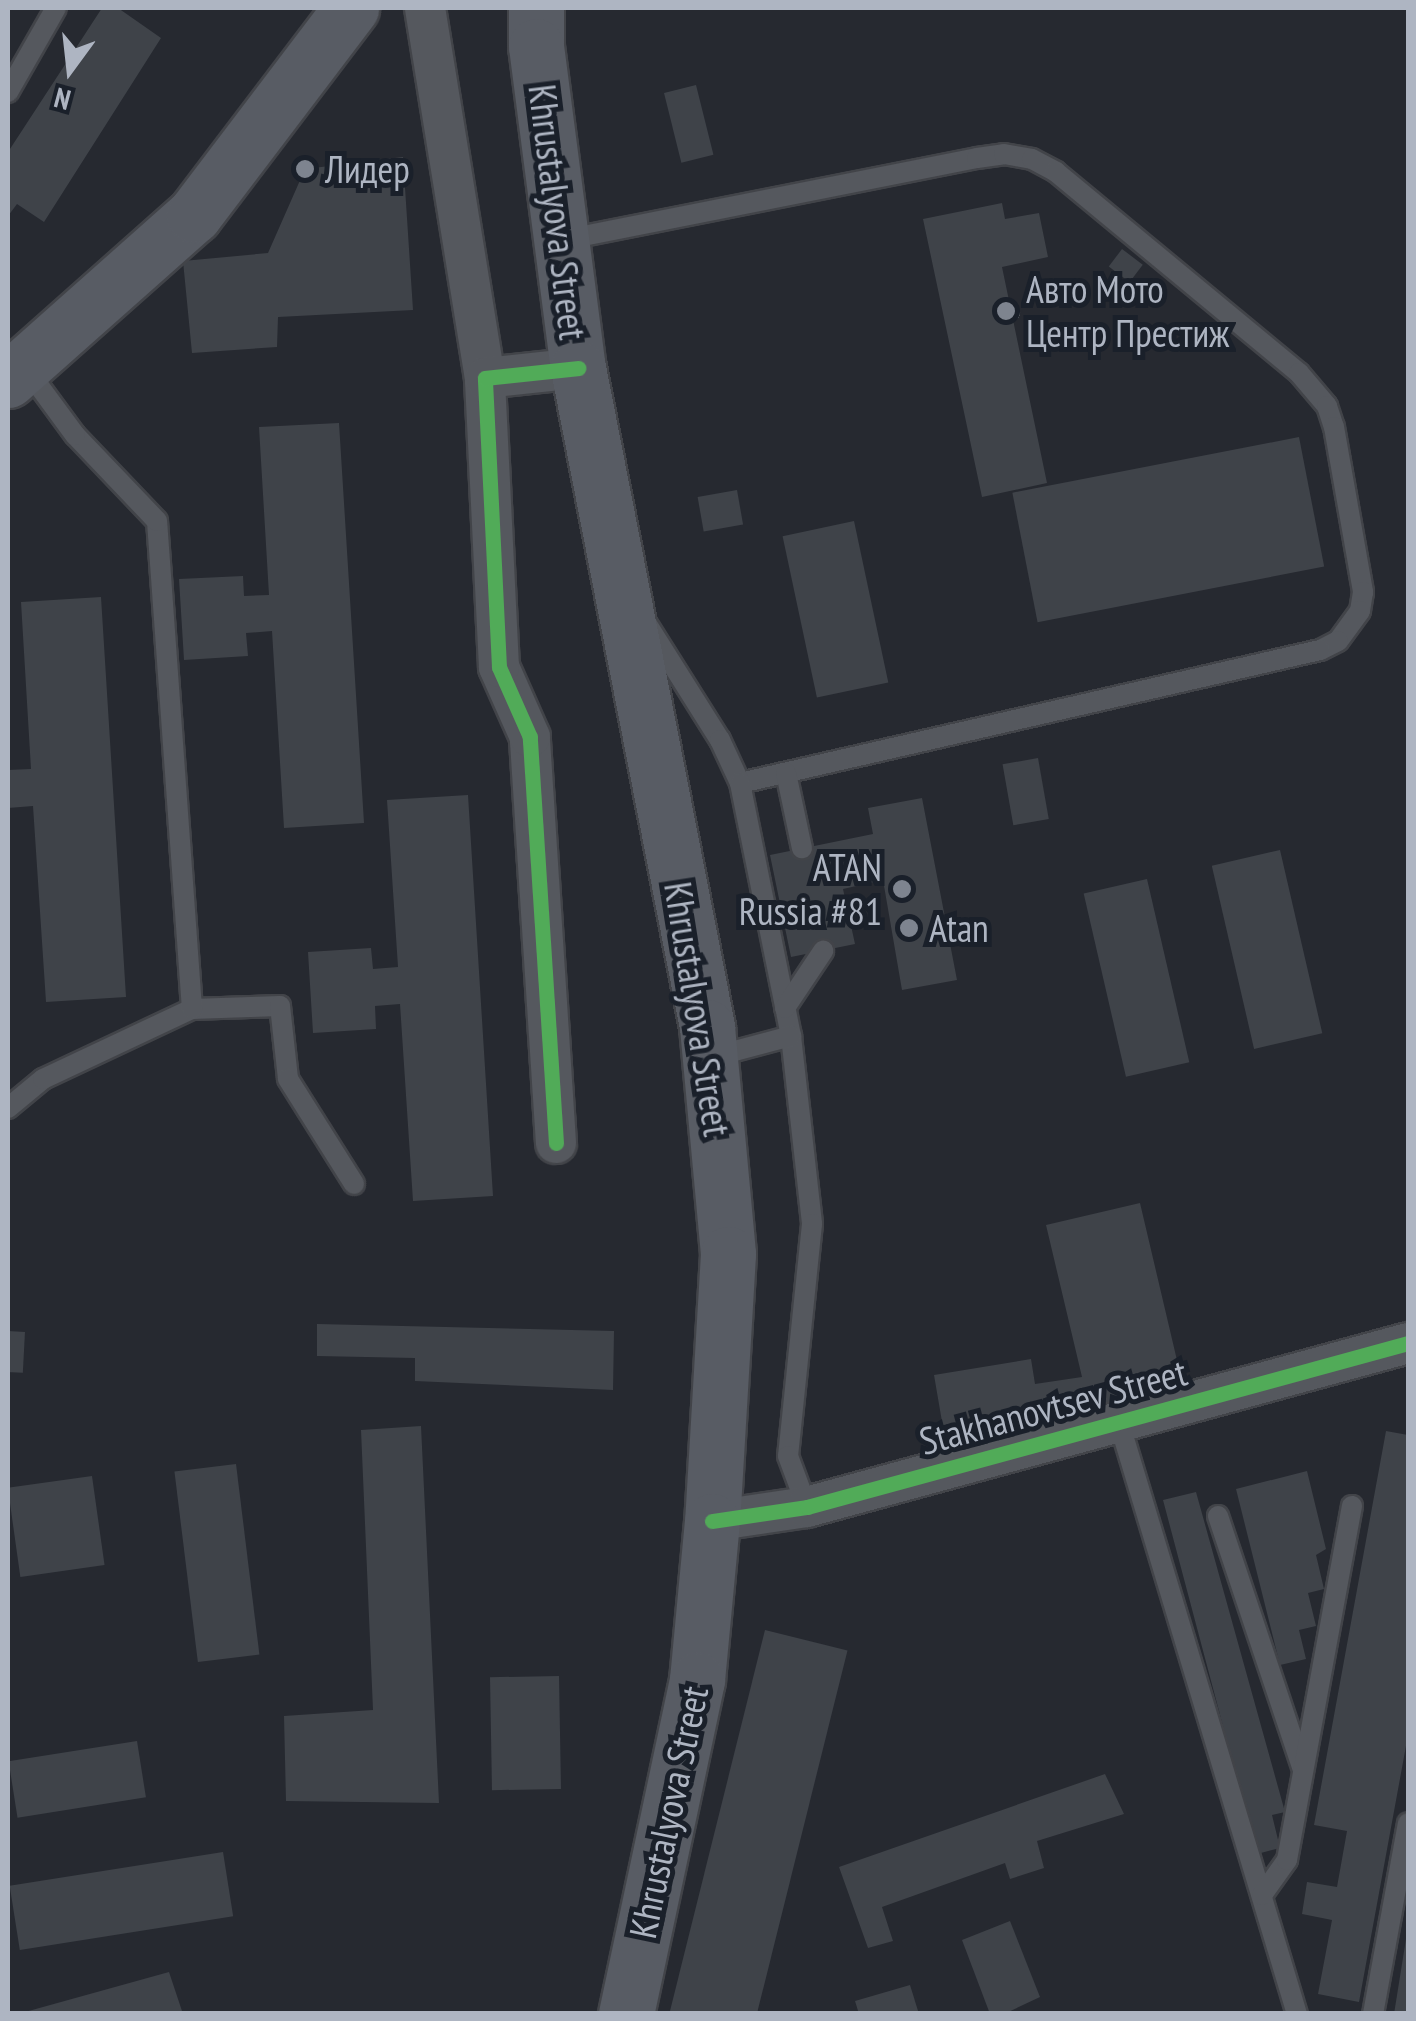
<!DOCTYPE html>
<html>
<head>
<meta charset="utf-8">
<style>
  body { margin:0 }
  #map { position:relative; width:1416px; height:2021px; overflow:hidden; background:#262930; font-family:"PT Sans Narrow",sans-serif }
  div>[style] { position:absolute }
  .building>* { inset:0; background:#3f4349; transform-origin:0 0 }
  .path>* { height:6px; margin-top:-3px; transform-origin:0; background:repeating-linear-gradient(90deg,#585c62 0 8px,transparent 0 16px) }
  .roads { filter:drop-shadow(2px 0 #424449) drop-shadow(-2px 0 #424449) drop-shadow(0 2px #424449) drop-shadow(0 -2px #424449) }
  .service>* { height:20px; margin:-10px; padding:0 10px; transform-origin:10px; border-radius:10px; background:#55585e }
  .minor>* { height:40px; margin:-20px; padding:0 20px; transform-origin:20px; border-radius:20px; background:#55585e }
  .secondary>* { height:55px; margin:-27.5px; padding:0 27.5px; transform-origin:27.5px; border-radius:27.5px; background:#585c64 }
  .cycleway>* { height:15px; margin:-7.5px; padding:0 7.5px; transform-origin:7.5px; border-radius:7.5px; background:#51ab58 }
  .dots>* { width:28px; height:28px; translate:-50% -50%; box-sizing:border-box; border:5px solid #1a202a; border-radius:50% }
  span { translate:-50% -50%; white-space:nowrap; text-align:center; line-height:1.15; -webkit-text-stroke:10px #1a202a; paint-order:stroke }
  .poi-label { font-size:38px; color:#aeb5c2 }
  .left { translate:0 -50%; text-align:left }
  .right { translate:-100% -50%; text-align:right }
  .street-label { font-size:38px; color:#aeb5c2 }
  .frame { position:absolute; inset:0; border:10px solid #aeb5c2; pointer-events:none }
  .north { position:absolute; left:20px; top:20px; width:100px; height:100px; -webkit-text-stroke:8px #1a202a; paint-order:stroke; rotate:195deg; font-size:28px; font-weight:700; line-height:40px; text-align:center; color:#aeb5c2 }
  .north::after { content:''; display:block; margin:auto; width:35px; height:45px; background:#aeb5c2; clip-path:polygon(50% 0,100% 100%,50% 72%,0 100%) }
</style>
</head>
<body>
<div id="map">
  <div class="building">
    <i style="clip-path:polygon(102px 8px,118px 8px,161px 38px,44px 222px,17px 204px,8px 216px,8px 152px)"></i>
    <i style="left:696px;top:85px;width:72px;height:33px;rotate:76deg"></i>
    <i style="clip-path:polygon(403px 157px,413px 310px,278px 317px,277px 347px,192px 353px,183px 261px,268px 253px,305px 169px)"></i>
    <i style="clip-path:polygon(1002px 203px,1005px 219px,1039px 213px,1048px 257px,1002px 267px,1047px 483px,982px 497px,923px 219px)"></i>
    <i style="left:1122px;top:249px;width:26px;height:22px;rotate:37deg"></i>
    <i style="clip-path:polygon(339px 423px,364px 823px,284px 828px,272px 631px,246px 633px,248px 656px,184px 660px,179px 579px,243px 576px,244px 596px,269px 595px,259px 427px)"></i>
    <i style="left:1299px;top:437px;width:132px;height:292px;rotate:79deg"></i>
    <i style="left:737px;top:490px;width:35px;height:40px;rotate:80deg"></i>
    <i style="left:854px;top:521px;width:165px;height:73px;rotate:78deg"></i>
    <i style="clip-path:polygon(101px 597px,126px 997px,46px 1002px,33px 806px,8px 808px,8px 770px,31px 769px,21px 602px)"></i>
    <i style="left:1038px;top:758px;width:62px;height:36px;rotate:80deg"></i>
    <i style="clip-path:polygon(468px 795px,493px 1196px,413px 1201px,400px 1004px,375px 1006px,376px 1029px,313px 1033px,308px 952px,371px 948px,373px 969px,398px 967px,387px 800px)"></i>
    <i style="clip-path:polygon(922px 798px,957px 980px,902px 990px,883px 880px,843px 889px,855px 944px,791px 957px,770px 855px,873px 834px,868px 808px)"></i>
    <i style="left:1280px;top:850px;width:188px;height:70px;rotate:77deg"></i>
    <i style="left:1147px;top:879px;width:188px;height:65px;rotate:77deg"></i>
    <i style="clip-path:polygon(1140px 1203px,1184px 1390px,1090px 1411px,1088px 1406px,1039px 1413px,1042px 1429px,946px 1445px,934px 1375px,1031px 1359px,1035px 1384px,1082px 1377px,1046px 1225px)"></i>
    <i style="clip-path:polygon(317px 1324px,614px 1331px,613px 1390px,415px 1381px,415px 1358px,317px 1356px)"></i>
    <i style="left:8px;top:1331px;width:17px;height:41px;rotate:3deg"></i>
    <i style="clip-path:polygon(421px 1426px,439px 1803px,286px 1801px,284px 1716px,373px 1710px,361px 1430px)"></i>
    <i style="clip-path:polygon(1386px 1431px,1408px 1435px,1408px 1735px,1359px 2002px,1318px 1994px,1332px 1920px,1302px 1914px,1307px 1882px,1337px 1887px,1347px 1831px,1314px 1825px)"></i>
    <i style="left:236px;top:1464px;width:192px;height:62px;rotate:83deg"></i>
    <i style="clip-path:polygon(1307px 1471px,1326px 1549px,1316px 1555px,1324px 1589px,1308px 1593px,1316px 1626px,1299px 1630px,1306px 1659px,1280px 1665px,1236px 1489px)"></i>
    <i style="left:92px;top:1476px;width:90px;height:85px;rotate:82deg"></i>
    <i style="clip-path:polygon(1196px 1492px,1285px 1812px,1272px 1815px,1280px 1848px,1257px 1854px,1163px 1500px)"></i>
    <i style="left:765px;top:1630px;width:85px;height:395px;rotate:14deg"></i>
    <i style="left:559px;top:1676px;width:113px;height:69px;rotate:89deg"></i>
    <i style="left:137px;top:1741px;width:57px;height:130px;rotate:81deg"></i>
    <i style="clip-path:polygon(1105px 1774px,1124px 1814px,1037px 1841px,1044px 1868px,1010px 1879px,1005px 1863px,882px 1907px,893px 1941px,868px 1948px,839px 1867px)"></i>
    <i style="left:223px;top:1852px;width:65px;height:216px;rotate:81deg"></i>
    <i style="clip-path:polygon(1010px 1921px,1040px 1997px,1004px 2014px,990px 2014px,962px 1940px)"></i>
    <i style="clip-path:polygon(1406px 1939px,1408px 2014px,1394px 2014px)"></i>
    <i style="clip-path:polygon(169px 1972px,183px 2014px,25px 2014px,25px 2012px)"></i>
    <i style="clip-path:polygon(910px 1985px,919px 2014px,859px 2014px,855px 2001px)"></i>
  </div>
  <div class="path">
    <i style="left:1012px;top:313px;width:36px;rotate:21deg"></i>
  </div>
  <div class="roads">
    <div class="service">
      <i style="left:8px;top:92px;width:97px;rotate:-60.3deg"></i>
      <i style="left:563px;top:240px;width:422px;rotate:-11.2deg"></i>
      <i style="left:977px;top:158px;width:27px;rotate:-8deg"></i>
      <i style="left:1004px;top:154px;width:28px;rotate:10deg"></i>
      <i style="left:1032px;top:159px;width:27px;rotate:28deg"></i>
      <i style="left:1056px;top:172px;width:315px;rotate:39.6deg"></i>
      <i style="left:1299px;top:373px;width:43px;rotate:49.7deg"></i>
      <i style="left:1327px;top:406px;width:22px;rotate:72deg"></i>
      <i style="left:1334px;top:427px;width:168px;rotate:80deg"></i>
      <i style="left:1363px;top:592px;width:19px;rotate:99deg"></i>
      <i style="left:1360px;top:611px;width:37px;rotate:126deg"></i>
      <i style="left:1338px;top:641px;width:20px;rotate:153deg"></i>
      <i style="left:1320px;top:650px;width:595px;rotate:167.08deg"></i>
      <i style="left:645px;top:621px;width:141px;rotate:57.8deg"></i>
      <i style="left:720px;top:740px;width:47px;rotate:65.1deg"></i>
      <i style="left:740px;top:783px;width:258px;rotate:78.6deg"></i>
      <i style="left:791px;top:1036px;width:189px;rotate:83.6deg"></i>
      <i style="left:812px;top:1224px;width:233px;rotate:95.9deg"></i>
      <i style="left:788px;top:1456px;width:54px;rotate:69.6deg"></i>
      <i style="left:786px;top:773px;width:77px;rotate:78deg"></i>
      <i style="left:785px;top:1008px;width:69px;rotate:-56.3deg"></i>
      <i style="left:192px;top:1009px;width:88px;rotate:-2deg"></i>
      <i style="left:280px;top:1006px;width:73px;rotate:83.7deg"></i>
      <i style="left:288px;top:1079px;width:124px;rotate:57.8deg"></i>
      <i style="left:712px;top:1057px;width:82px;rotate:-14.9deg"></i>
      <i style="left:8px;top:1108px;width:45px;rotate:-39.6deg"></i>
      <i style="left:43px;top:1079px;width:165px;rotate:-25.2deg"></i>
      <i style="left:192px;top:1009px;width:489px;rotate:-94.1deg"></i>
      <i style="left:157px;top:521px;width:119px;rotate:-133.6deg"></i>
      <i style="left:75px;top:435px;width:84px;rotate:-126.3deg"></i>
      <i style="left:1119px;top:1422px;width:618px;rotate:73.27deg"></i>
      <i style="left:1218px;top:1516px;width:268px;rotate:71.5deg"></i>
      <i style="left:1262px;top:1895px;width:43px;rotate:-54.5deg"></i>
      <i style="left:1287px;top:1860px;width:360px;rotate:-79.6deg"></i>
      <i style="left:1373px;top:2014px;width:194px;rotate:-79.6deg"></i>
    </div>
    <div class="minor">
      <i style="left:425px;top:8px;width:375px;rotate:80.8deg"></i>
      <i style="left:556px;top:1143px;width:407px;rotate:-93.7deg"></i>
      <i style="left:530px;top:737px;width:77px;rotate:-113.9deg"></i>
      <i style="left:499px;top:667px;width:289px;rotate:-92.8deg"></i>
      <i style="left:485px;top:378px;width:94px;rotate:-6.1deg"></i>
      <i style="left:712px;top:1521px;width:96px;rotate:-8.4deg"></i>
      <i style="left:807px;top:1507px;width:623px;rotate:-15.26deg"></i>
    </div>
    <div class="secondary">
      <i style="left:536px;top:8px;width:38px;rotate:90deg"></i>
      <i style="left:536px;top:46px;width:325px;rotate:82.6deg"></i>
      <i style="left:578px;top:368px;width:672px;rotate:78.92deg"></i>
      <i style="left:707px;top:1027px;width:228px;rotate:84.7deg"></i>
      <i style="left:728px;top:1254px;width:267px;rotate:93.4deg"></i>
      <i style="left:712px;top:1521px;width:160px;rotate:95.4deg"></i>
      <i style="left:697px;top:1680px;width:341px;rotate:102deg"></i>
      <i style="left:8px;top:380px;width:249px;rotate:-41.6deg"></i>
      <i style="left:194px;top:215px;width:260px;rotate:-52.8deg"></i>
    </div>
  </div>
  <div class="cycleway">
    <i style="left:556px;top:1143px;width:407px;rotate:-93.7deg"></i>
    <i style="left:530px;top:737px;width:77px;rotate:-113.9deg"></i>
    <i style="left:499px;top:667px;width:289px;rotate:-92.8deg"></i>
    <i style="left:485px;top:378px;width:94px;rotate:-6.1deg"></i>
    <i style="left:712px;top:1521px;width:96px;rotate:-8.4deg"></i>
    <i style="left:807px;top:1507px;width:623px;rotate:-15.26deg"></i>
  </div>
  <div class="dots">
    <i style="left:305px;top:169px;background:#7e848f"></i>
    <i style="left:1006px;top:311px;background:#7e848f"></i>
    <i style="left:902px;top:889px;background:#7e848f"></i>
    <i style="left:909px;top:928px;background:#7e848f"></i>
  </div>
  <div class="poi-label">
    <span class="left" style="left:325px;top:169px">Лидер</span>
    <span class="left" style="left:1026px;top:311px">Авто Мото<br>Центр Престиж</span>
    <span class="right" style="left:882px;top:889px">ATAN<br>Russia #81</span>
    <span class="left" style="left:929px;top:928px">Atan</span>
  </div>
  <div class="street-label">
    <span style="left:558px;top:212px;rotate:83deg">Khrustalyova Street</span>
    <span style="left:698px;top:1009px;rotate:81deg">Khrustalyova Street</span>
    <span style="left:1053px;top:1406px;rotate:-15deg">Stakhanovtsev Street</span>
    <span style="left:668px;top:1812px;rotate:-78deg">Khrustalyova Street</span>
  </div>
  <div class="frame"></div>
  <div class="north">N</div>
</div>
</body>
</html>
